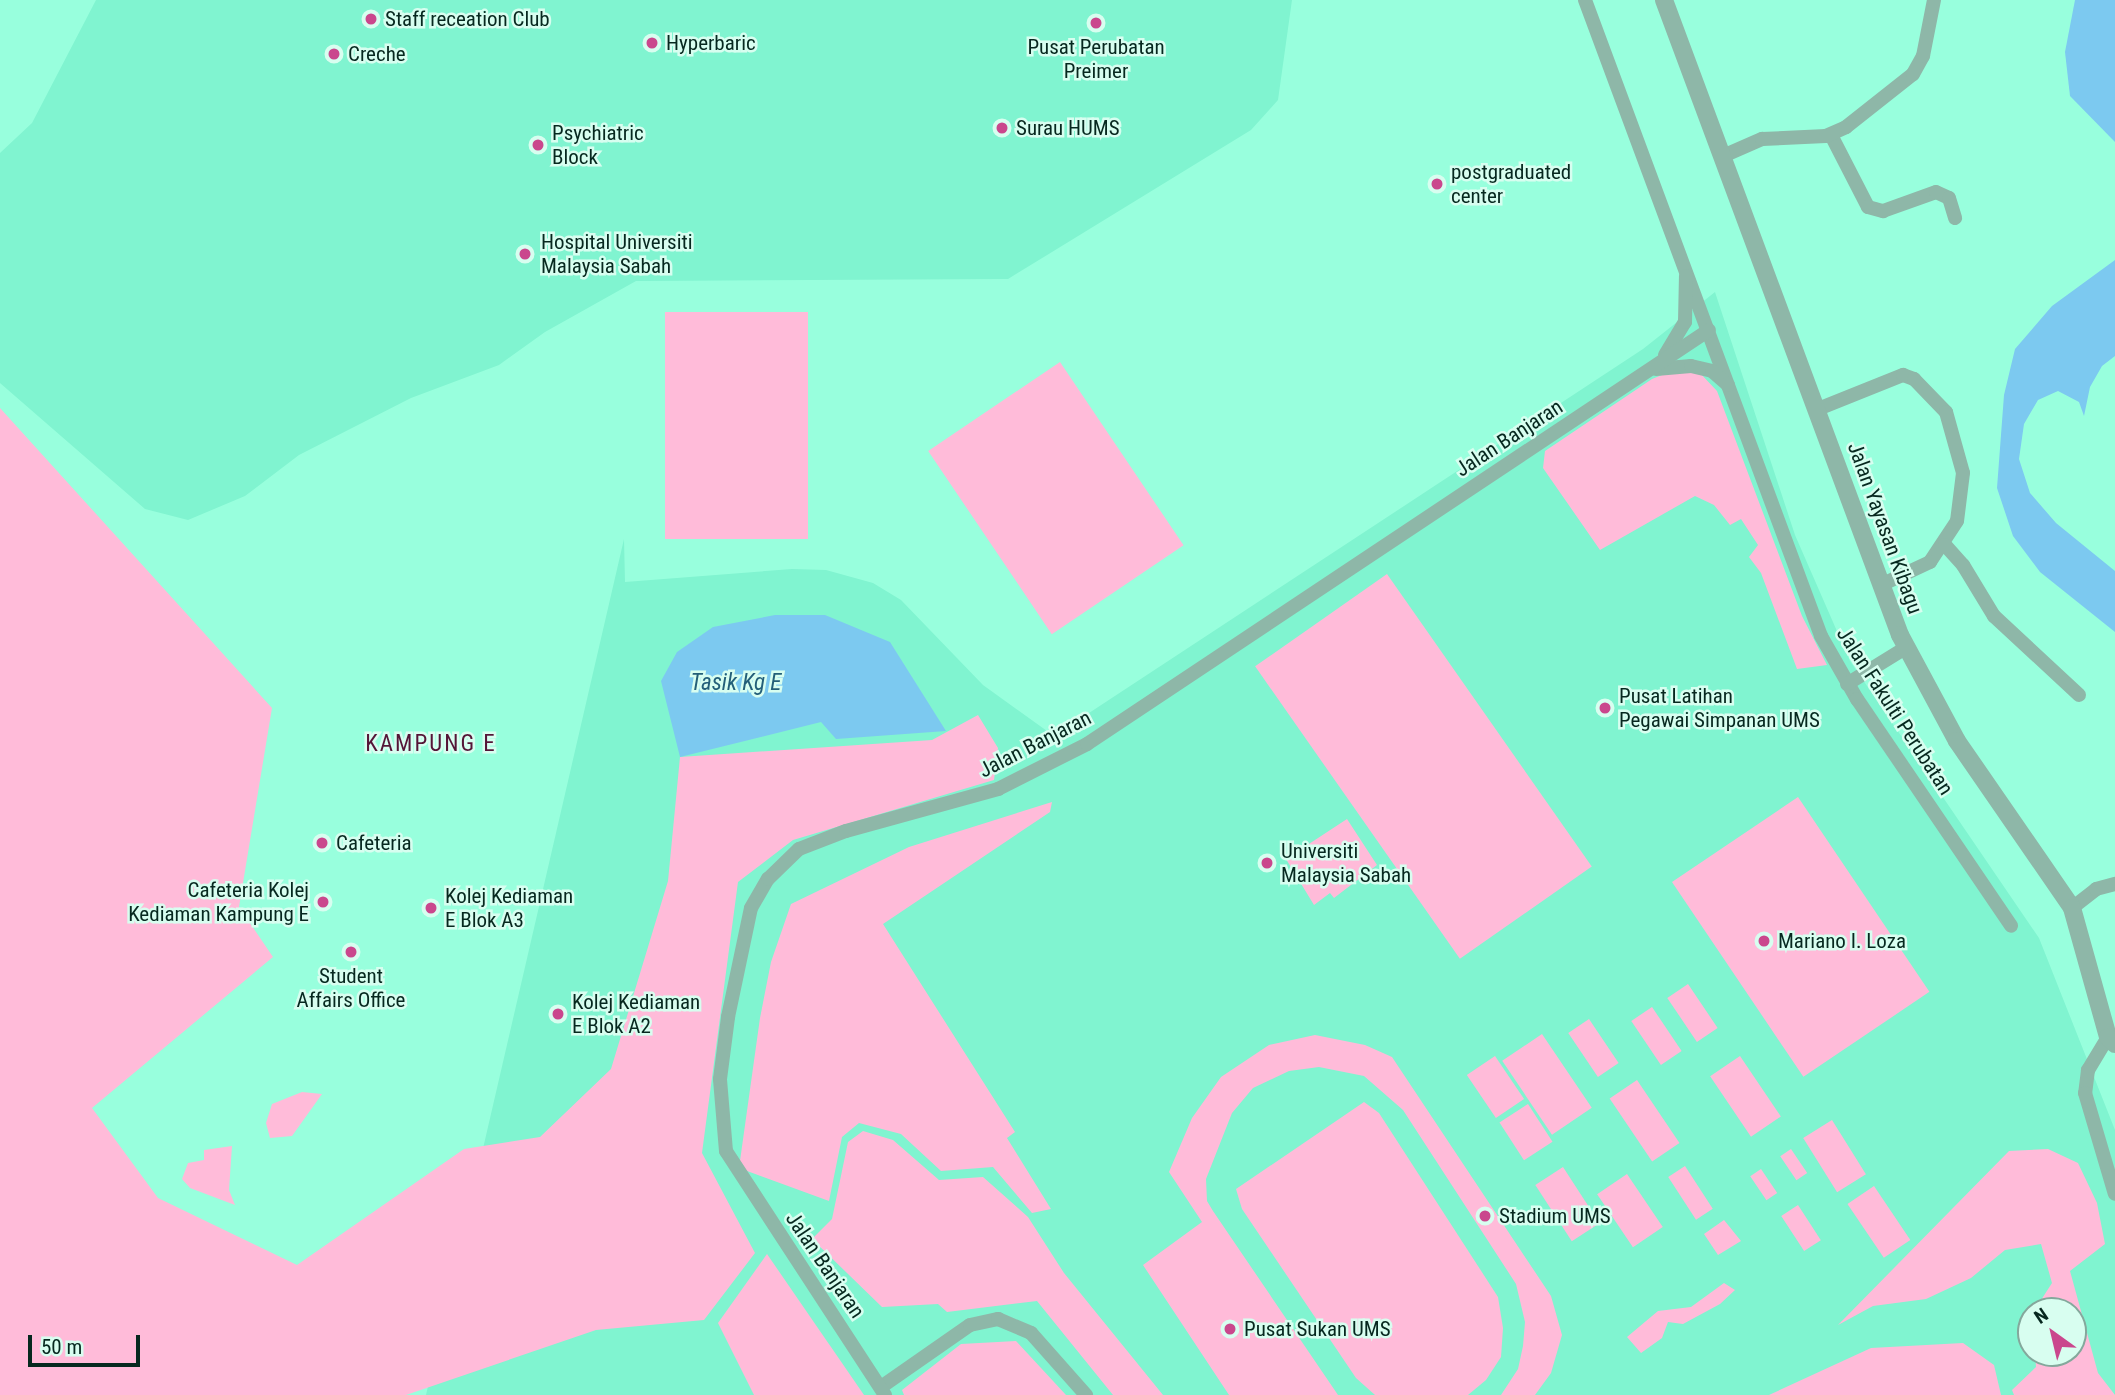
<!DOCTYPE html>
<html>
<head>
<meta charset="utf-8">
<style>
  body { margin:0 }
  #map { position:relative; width:2115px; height:1395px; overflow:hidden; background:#98ffdd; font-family:"Roboto Condensed",sans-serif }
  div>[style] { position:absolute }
  .built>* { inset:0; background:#80f4d0 }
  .green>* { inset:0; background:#ffbbd9; transform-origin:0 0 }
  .water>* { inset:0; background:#7cc9f0 }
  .minor>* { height:14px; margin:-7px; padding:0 7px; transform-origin:7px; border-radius:7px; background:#8eb7a8 }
  .tertiary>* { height:18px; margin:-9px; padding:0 9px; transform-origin:9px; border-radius:9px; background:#8eb7a8 }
  .dots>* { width:19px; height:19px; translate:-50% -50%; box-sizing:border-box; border:4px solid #d8fef0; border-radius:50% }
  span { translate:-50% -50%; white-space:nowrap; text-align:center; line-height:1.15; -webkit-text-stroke:5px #d8fef0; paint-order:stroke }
  .poi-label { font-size:21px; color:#06281f }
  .left { translate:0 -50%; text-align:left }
  .right { translate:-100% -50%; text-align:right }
  .street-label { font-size:21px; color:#06281f }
  .water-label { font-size:23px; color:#235f79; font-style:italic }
  .neighbourhood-label { font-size:23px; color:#541537; letter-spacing:2px }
  .north { position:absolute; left:2017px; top:1297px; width:70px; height:70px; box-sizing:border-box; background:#d8fef0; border:2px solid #84a89c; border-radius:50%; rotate:326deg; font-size:19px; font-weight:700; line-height:28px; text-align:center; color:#06281f }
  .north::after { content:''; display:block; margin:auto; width:24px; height:32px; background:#ca478d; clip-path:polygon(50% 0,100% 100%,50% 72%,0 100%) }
  .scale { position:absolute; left:28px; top:1335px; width:112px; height:32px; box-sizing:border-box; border:4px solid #06281f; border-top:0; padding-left:9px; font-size:21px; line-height:24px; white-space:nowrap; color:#06281f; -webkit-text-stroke:5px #d8fef0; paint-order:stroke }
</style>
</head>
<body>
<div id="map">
  <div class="built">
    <i style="clip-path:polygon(96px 0,1292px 0,1278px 100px,1251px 130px,1008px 279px,636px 281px,545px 332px,499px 365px,411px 398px,299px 455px,245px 496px,188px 520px,145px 509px,0 383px,0 153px,32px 123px)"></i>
    <i style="clip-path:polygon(evenodd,1715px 292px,1795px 535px,1850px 661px,2039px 938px,2115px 1130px,2115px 1395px,426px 1395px,624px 539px,625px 582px,792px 569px,826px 570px,873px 583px,901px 600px,983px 685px,1054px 736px,1643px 349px,1715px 292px,2031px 1311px,2073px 1311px,2073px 1353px,2031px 1353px,2031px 1311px)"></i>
  </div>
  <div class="green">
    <i style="left:665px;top:312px;width:143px;height:227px"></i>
    <i style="left:1060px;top:362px;width:221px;height:159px;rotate:56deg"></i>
    <i style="clip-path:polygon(1677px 369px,1699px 372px,1717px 391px,1802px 616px,1827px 665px,1797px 669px,1761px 573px,1749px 557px,1758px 545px,1741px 519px,1730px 525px,1714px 505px,1695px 496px,1600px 550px,1543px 468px,1545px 451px,1652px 379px)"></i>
    <i style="clip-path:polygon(0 408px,272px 708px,239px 907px,273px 957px,92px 1108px,158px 1198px,297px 1265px,464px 1149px,540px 1137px,611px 1069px,668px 881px,680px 757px,932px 740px,978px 715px,998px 748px,994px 780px,793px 840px,738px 882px,702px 1153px,755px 1253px,704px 1320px,596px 1330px,406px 1395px,0 1395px)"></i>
    <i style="left:1387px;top:574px;width:357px;height:161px;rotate:55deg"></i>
    <i style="left:1798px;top:797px;width:235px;height:152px;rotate:56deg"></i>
    <i style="clip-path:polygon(1052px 802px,1050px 812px,883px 924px,1015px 1132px,1007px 1138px,1051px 1209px,1032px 1213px,993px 1167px,941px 1171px,901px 1134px,859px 1123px,842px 1137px,829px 1201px,739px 1168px,760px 1018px,771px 962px,791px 904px,909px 847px)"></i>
    <i style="clip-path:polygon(1347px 819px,1377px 865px,1334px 898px,1330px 893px,1314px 905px,1286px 859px)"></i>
    <i style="left:1688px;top:984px;width:53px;height:25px;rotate:56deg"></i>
    <i style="left:1652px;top:1007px;width:53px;height:25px;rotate:56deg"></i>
    <i style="left:1589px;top:1019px;width:53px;height:25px;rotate:56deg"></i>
    <i style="left:1542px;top:1034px;width:89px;height:48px;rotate:56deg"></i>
    <i style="clip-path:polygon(1315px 1035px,1365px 1045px,1392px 1057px,1551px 1296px,1562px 1335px,1551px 1373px,1535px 1395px,1501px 1395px,1518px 1369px,1523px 1346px,1525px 1322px,1516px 1284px,1403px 1110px,1364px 1076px,1319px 1067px,1289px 1071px,1253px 1088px,1232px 1113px,1206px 1179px,1207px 1201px,1213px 1211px,1338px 1395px,1229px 1395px,1143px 1265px,1202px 1222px,1169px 1172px,1192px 1118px,1221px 1077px,1269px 1045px)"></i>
    <i style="left:1495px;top:1056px;width:52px;height:34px;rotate:56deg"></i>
    <i style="left:1740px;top:1056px;width:73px;height:36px;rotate:56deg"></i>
    <i style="left:1637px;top:1080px;width:76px;height:33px;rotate:56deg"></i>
    <i style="clip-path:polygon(302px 1092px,322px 1094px,292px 1136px,270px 1138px,266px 1123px,272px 1104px)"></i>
    <i style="clip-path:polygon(1364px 1102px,1379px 1113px,1498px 1297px,1503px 1328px,1501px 1357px,1486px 1380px,1468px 1395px,1375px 1395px,1356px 1378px,1242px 1209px,1236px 1189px)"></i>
    <i style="left:1528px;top:1104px;width:45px;height:34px;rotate:57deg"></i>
    <i style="left:1832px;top:1120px;width:64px;height:34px;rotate:58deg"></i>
    <i style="clip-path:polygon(863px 1131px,893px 1140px,939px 1180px,983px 1177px,1028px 1217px,1064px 1273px,1163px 1395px,1113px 1395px,1037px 1301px,947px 1312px,938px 1304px,882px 1307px,812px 1239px,832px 1219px,848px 1142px)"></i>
    <i style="clip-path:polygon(232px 1146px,229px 1190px,235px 1205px,190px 1188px,182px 1179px,188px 1163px,204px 1160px,204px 1150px)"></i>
    <i style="left:1791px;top:1149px;width:29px;height:13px;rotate:56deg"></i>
    <i style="clip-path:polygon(2048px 1149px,2078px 1163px,2097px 1203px,2105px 1244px,2070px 1271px,2098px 1373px,2115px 1395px,2014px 1395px,2012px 1390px,2036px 1367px,2035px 1353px,2073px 1353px,2073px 1311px,2034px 1311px,2052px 1283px,2041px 1244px,2005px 1250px,1971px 1278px,1926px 1299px,1873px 1306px,1838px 1325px,2009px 1151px)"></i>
    <i style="left:1685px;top:1166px;width:51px;height:20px;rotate:57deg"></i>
    <i style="left:1563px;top:1167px;width:67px;height:33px;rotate:57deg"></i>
    <i style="left:1761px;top:1169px;width:29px;height:13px;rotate:56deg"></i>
    <i style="left:1627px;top:1174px;width:64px;height:36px;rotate:56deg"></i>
    <i style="left:1874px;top:1186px;width:65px;height:32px;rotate:56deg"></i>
    <i style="left:1798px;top:1205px;width:42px;height:20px;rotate:57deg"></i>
    <i style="clip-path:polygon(1724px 1220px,1741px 1241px,1718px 1255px,1704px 1234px)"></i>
    <i style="clip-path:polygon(767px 1254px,864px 1395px,754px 1395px,718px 1323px)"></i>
    <i style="clip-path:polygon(1724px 1283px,1735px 1290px,1720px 1304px,1683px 1324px,1668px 1322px,1662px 1338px,1641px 1353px,1627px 1337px,1658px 1311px,1691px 1307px)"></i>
    <i style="clip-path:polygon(1016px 1341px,1066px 1395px,904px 1395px,902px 1390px,961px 1344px)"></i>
    <i style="clip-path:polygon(1963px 1343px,1994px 1365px,2001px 1395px,1769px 1395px,1871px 1348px)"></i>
  </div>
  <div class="water">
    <i style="clip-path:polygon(2075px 0,2115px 0,2115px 142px,2070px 96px,2065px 52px)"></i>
    <i style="clip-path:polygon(2115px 260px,2115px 356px,2102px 366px,2090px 387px,2084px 416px,2079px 402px,2058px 391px,2038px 400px,2024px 424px,2019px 459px,2030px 493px,2056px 523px,2115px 571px,2115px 632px,2040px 572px,2013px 536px,1997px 488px,2004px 395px,2015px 349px,2052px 306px)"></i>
    <i style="clip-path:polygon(775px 615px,825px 615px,890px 642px,946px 731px,836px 739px,821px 722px,680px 757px,661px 681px,677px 652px,713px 627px)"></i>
  </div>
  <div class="minor">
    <i style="left:1585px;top:0;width:678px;rotate:69.64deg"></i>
    <i style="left:1821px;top:636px;width:73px;rotate:60.3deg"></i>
    <i style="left:1857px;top:699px;width:274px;rotate:55.8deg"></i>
    <i style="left:1831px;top:135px;width:81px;rotate:62.8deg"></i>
    <i style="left:1868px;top:207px;width:16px;rotate:15deg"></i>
    <i style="left:1883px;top:211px;width:56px;rotate:-19.7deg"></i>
    <i style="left:1936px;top:192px;width:14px;rotate:25deg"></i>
    <i style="left:1949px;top:198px;width:21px;rotate:73deg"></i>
    <i style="left:1723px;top:156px;width:43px;rotate:-23.6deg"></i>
    <i style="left:1762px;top:139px;width:64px;rotate:-2.7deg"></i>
    <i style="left:1826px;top:136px;width:22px;rotate:-24deg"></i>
    <i style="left:1846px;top:127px;width:85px;rotate:-38.3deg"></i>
    <i style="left:1913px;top:74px;width:21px;rotate:-61deg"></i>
    <i style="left:1923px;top:56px;width:57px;rotate:-78.9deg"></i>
    <i style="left:1665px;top:355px;width:39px;rotate:-59deg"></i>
    <i style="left:1685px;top:322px;width:46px;rotate:-88.8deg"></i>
    <i style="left:1656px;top:369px;width:35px;rotate:-5deg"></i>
    <i style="left:1691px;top:366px;width:22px;rotate:13deg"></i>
    <i style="left:1712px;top:371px;width:21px;rotate:41deg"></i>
    <i style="left:1818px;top:409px;width:92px;rotate:-21.8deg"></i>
    <i style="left:1903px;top:375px;width:12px;rotate:20deg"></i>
    <i style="left:1914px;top:379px;width:46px;rotate:45.9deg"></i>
    <i style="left:1946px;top:412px;width:63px;rotate:74.4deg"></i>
    <i style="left:1963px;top:473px;width:48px;rotate:97.1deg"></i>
    <i style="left:1957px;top:521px;width:49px;rotate:123.4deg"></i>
    <i style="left:1930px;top:562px;width:54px;rotate:154.9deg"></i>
    <i style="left:1945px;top:545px;width:27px;rotate:48deg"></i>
    <i style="left:1963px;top:565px;width:60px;rotate:58.7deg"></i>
    <i style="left:1994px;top:616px;width:116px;rotate:42.9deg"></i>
    <i style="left:1847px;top:684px;width:70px;rotate:-31.7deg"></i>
    <i style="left:2072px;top:908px;width:31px;rotate:-38deg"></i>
    <i style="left:2096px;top:889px;width:20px;rotate:-15deg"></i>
    <i style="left:2108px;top:1037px;width:39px;rotate:121deg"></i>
    <i style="left:2088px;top:1070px;width:23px;rotate:97deg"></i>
    <i style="left:2085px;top:1093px;width:105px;rotate:73.5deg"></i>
    <i style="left:881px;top:1387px;width:108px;rotate:-34.9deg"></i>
    <i style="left:970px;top:1325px;width:29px;rotate:-12deg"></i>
    <i style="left:998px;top:1319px;width:36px;rotate:23deg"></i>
    <i style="left:1031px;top:1333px;width:83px;rotate:48.4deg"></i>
    <i style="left:885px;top:1395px;width:291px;rotate:-123.1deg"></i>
    <i style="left:726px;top:1151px;width:72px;rotate:-94.8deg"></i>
    <i style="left:720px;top:1079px;width:63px;rotate:-82.6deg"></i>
    <i style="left:728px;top:1017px;width:111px;rotate:-78.1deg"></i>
    <i style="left:751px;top:908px;width:34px;rotate:-60deg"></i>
    <i style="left:768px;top:879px;width:43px;rotate:-44.1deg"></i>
    <i style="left:799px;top:849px;width:50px;rotate:-21deg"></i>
    <i style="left:846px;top:831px;width:158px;rotate:-15.4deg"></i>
    <i style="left:998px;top:789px;width:100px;rotate:-26.8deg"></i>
    <i style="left:1087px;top:744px;width:747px;rotate:-33.65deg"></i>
  </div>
  <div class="tertiary">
    <i style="left:1664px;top:0;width:677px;rotate:69.61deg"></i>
    <i style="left:1900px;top:635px;width:120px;rotate:61.7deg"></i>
    <i style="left:1957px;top:741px;width:203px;rotate:55.4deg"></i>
    <i style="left:2072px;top:908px;width:134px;rotate:74.4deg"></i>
    <i style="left:2108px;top:1037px;width:10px;rotate:45deg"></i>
  </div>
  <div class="dots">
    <i style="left:371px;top:19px;background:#ca478d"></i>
    <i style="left:1096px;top:23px;background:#ca478d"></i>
    <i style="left:652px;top:43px;background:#ca478d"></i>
    <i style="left:334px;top:54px;background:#ca478d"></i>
    <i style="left:1002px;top:128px;background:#ca478d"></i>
    <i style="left:538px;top:145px;background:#ca478d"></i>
    <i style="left:1437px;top:184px;background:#ca478d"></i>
    <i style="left:525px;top:254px;background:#ca478d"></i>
    <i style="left:1605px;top:708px;background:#ca478d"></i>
    <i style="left:322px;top:843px;background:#ca478d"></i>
    <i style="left:1267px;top:863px;background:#ca478d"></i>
    <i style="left:323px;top:902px;background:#ca478d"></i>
    <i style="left:431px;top:908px;background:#ca478d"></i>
    <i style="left:1764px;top:941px;background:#ca478d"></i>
    <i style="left:351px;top:952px;background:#ca478d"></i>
    <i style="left:558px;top:1014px;background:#ca478d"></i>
    <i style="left:1485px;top:1216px;background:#ca478d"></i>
    <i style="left:1230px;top:1329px;background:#ca478d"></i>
  </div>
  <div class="poi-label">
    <span class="left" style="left:385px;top:19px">Staff receation Club</span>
    <span class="left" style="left:666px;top:43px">Hyperbaric</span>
    <span style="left:1096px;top:59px">Pusat Perubatan<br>Preimer</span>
    <span class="left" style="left:348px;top:54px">Creche</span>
    <span class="left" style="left:1016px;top:128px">Surau HUMS</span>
    <span class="left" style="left:552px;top:145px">Psychiatric<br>Block</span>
    <span class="left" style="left:1451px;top:184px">postgraduated<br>center</span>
    <span class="left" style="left:541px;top:254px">Hospital Universiti<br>Malaysia Sabah</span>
    <span class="left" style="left:1619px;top:708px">Pusat Latihan<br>Pegawai Simpanan UMS</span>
    <span class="left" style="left:336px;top:843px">Cafeteria</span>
    <span class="left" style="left:1281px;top:863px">Universiti<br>Malaysia Sabah</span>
    <span class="right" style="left:309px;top:902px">Cafeteria Kolej<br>Kediaman Kampung E</span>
    <span class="left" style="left:445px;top:908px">Kolej Kediaman<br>E Blok A3</span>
    <span class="left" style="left:1778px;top:941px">Mariano I. Loza</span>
    <span style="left:351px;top:988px">Student<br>Affairs Office</span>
    <span class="left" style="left:572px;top:1014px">Kolej Kediaman<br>E Blok A2</span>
    <span class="left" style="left:1499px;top:1216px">Stadium UMS</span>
    <span class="left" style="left:1244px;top:1329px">Pusat Sukan UMS</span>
  </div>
  <div class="street-label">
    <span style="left:1509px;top:438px;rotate:-33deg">Jalan Banjaran</span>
    <span style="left:1885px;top:528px;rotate:70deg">Jalan Yayasan Kibagu</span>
    <span style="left:1895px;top:711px;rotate:57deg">Jalan Fakulti Perubatan</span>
    <span style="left:1035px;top:744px;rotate:-27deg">Jalan Banjaran</span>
    <span style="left:825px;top:1265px;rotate:56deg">Jalan Banjaran</span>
  </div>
  <div class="water-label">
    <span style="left:736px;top:683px">Tasik Kg E</span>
  </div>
  <div class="neighbourhood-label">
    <span style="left:431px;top:744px">KAMPUNG E</span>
  </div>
  <div class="north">N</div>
  <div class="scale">50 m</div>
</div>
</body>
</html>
